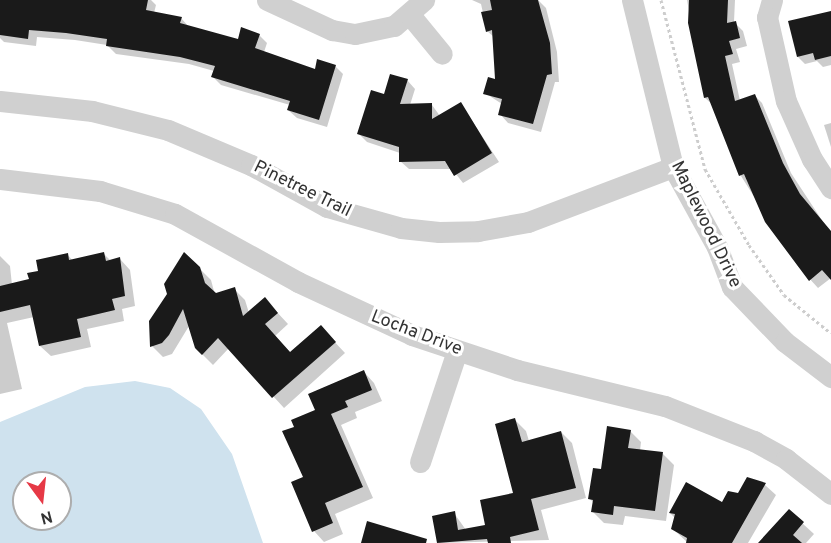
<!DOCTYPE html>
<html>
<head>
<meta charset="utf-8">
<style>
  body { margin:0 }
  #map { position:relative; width:831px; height:543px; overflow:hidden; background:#fff; font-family:Overpass,sans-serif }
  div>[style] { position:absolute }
  .water>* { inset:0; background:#cfe2ee }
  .shadow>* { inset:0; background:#0003 }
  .building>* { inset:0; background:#1a1a1a }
  .path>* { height:3px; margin-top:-1.5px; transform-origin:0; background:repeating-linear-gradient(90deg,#cdcdcd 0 3px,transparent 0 6px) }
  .minor>* { height:21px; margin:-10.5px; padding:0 10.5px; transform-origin:10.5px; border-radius:10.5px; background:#d0d0d0 }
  span { translate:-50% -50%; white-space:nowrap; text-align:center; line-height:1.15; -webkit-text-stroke:6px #fff; paint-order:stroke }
  .street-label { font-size:18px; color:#333 }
  .north { position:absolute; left:12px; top:471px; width:60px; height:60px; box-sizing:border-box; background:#fff; border:2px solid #adadad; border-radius:50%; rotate:165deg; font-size:16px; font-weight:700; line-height:24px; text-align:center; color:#333 }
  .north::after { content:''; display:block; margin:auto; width:21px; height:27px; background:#e63946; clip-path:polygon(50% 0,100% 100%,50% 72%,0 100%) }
</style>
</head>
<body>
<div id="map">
  <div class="water">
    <i style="clip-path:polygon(evenodd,135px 381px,170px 388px,201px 409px,232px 454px,263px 543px,0 543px,0 422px,85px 387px,135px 381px,24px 483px,60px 483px,60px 519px,24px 519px,24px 483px)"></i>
  </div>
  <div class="shadow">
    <i style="clip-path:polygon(0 0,151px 0,156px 5px,154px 13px,181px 18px,189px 27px,238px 40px,259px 35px,267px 43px,264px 52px,315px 71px,335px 66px,343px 74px,327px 127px,297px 118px,288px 110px,290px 105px,221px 85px,213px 77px,214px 71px,189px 64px,116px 54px,107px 45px,75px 40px,37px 37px,36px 46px,4px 42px,0 38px)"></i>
    <i style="clip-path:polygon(472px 0,538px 0,546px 8px,557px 52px,559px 82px,555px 82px,541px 132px,508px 123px,500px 114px,502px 104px,485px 93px,497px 81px,494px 37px,487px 31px,481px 4px)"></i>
    <i style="clip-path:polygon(687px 0,735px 0,734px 22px,743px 31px,747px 46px,736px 49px,740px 62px,732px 64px,740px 101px,754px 95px,762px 103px,791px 173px,831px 234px,831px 278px,818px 288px,797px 265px,741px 176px,713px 105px,705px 98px)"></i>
    <i style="clip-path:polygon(831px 12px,831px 65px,823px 67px,817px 61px,805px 64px,798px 57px)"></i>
    <i style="clip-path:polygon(407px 80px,415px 89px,410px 105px,432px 105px,440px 116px,461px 104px,499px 162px,463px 183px,452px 169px,409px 169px,400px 161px,400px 153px,367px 142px,359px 134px,385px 96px)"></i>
    <i style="clip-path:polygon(831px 123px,831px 147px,824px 125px)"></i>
    <i style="clip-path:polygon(67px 254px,73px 261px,104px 254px,111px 261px,120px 259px,130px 270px,135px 306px,122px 309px,124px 321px,87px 329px,91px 347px,51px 356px,40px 346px,34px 317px,7px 323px,22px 389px,0 394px,0 256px,10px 266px,12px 285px,31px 281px)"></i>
    <i style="clip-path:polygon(199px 268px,211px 280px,215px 295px,234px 289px,245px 300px,249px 313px,275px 310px,288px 324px,275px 336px,291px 353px,331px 338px,345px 353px,284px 408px,229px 348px,213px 365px,196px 348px,189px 326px,172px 354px,163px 357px,152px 346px)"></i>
    <i style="clip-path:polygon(364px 372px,374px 383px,382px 401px,355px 412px,357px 418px,341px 425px,373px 498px,335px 514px,343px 534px,324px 542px,314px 531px,296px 427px)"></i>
    <i style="clip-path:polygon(515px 420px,526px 431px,529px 441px,561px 432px,572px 443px,586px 498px,541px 510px,549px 540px,439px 543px,433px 517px,454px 513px,466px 530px,487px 526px,515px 494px)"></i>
    <i style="clip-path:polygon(630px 431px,641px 442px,640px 451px,663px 454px,674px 465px,666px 521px,625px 516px,623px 525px,604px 523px,593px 512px,594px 503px,590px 499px,602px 471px)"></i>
    <i style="clip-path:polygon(748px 478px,765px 485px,776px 495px,748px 543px,688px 543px,673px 529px,675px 518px,670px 513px,723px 504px,739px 495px)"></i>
    <i style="clip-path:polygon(789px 511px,814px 534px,806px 543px,760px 543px)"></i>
  </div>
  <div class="building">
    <i style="clip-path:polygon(0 0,148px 0,146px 10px,182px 17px,180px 23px,238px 39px,241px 27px,260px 34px,255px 48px,315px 69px,317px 59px,336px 65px,319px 120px,287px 110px,290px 101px,211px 77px,215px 66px,180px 57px,106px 46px,107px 39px,66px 33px,29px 30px,28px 39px,0 35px)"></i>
    <i style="clip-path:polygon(490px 0,538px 0,550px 43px,552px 74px,547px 75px,533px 124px,498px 115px,502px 99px,483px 94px,488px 77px,495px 79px,492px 30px,486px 32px,481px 12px,492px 10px)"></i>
    <i style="clip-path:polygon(689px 0,728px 0,727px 23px,736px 21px,740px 38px,729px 41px,733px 54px,725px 56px,735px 101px,755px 94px,783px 163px,800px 194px,831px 231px,831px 280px,822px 270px,809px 281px,765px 222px,744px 174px,739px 176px,708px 97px,704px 98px,688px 23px)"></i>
    <i style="clip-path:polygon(831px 11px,831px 56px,815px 60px,813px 53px,797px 57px,788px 21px)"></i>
    <i style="clip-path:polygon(390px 74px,408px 79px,400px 104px,432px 103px,432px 119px,461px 102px,492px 153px,454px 176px,445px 161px,399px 162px,399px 147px,357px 134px,371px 90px,384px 94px)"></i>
    <i style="clip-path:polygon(104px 252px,106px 261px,120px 257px,125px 296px,112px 299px,115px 310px,77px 319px,81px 337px,39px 346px,30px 305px,0 312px,0 286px,29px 279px,27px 273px,38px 271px,36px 260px,68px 253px,69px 260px)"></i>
    <i style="clip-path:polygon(184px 252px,200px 267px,205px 283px,216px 293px,235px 287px,243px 316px,265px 297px,278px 313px,265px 324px,290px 352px,321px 325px,336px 342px,272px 398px,218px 338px,202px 355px,195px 348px,183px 309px,169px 335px,162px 343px,150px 347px,149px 321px,167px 294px,164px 284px)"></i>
    <i style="clip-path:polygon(364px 370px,372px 390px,345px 401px,348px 407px,331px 414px,363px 487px,325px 503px,333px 523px,312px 532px,291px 482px,303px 477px,282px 431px,294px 427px,291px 420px,315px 410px,308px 394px)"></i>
    <i style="clip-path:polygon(515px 418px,522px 442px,561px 431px,576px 488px,531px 499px,539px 530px,510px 537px,511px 543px,488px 543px,487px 539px,437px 543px,432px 516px,455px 511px,458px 530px,485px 525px,480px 500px,513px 493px,495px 424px)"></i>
    <i style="clip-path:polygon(607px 426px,631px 430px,628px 448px,663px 452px,655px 511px,614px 506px,613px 515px,591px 512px,593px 500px,588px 499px,593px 468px,601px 469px)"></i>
    <i style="clip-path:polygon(747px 477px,766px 483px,732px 543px,686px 543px,687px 538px,671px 529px,675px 514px,669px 513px,686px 482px,722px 502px,728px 491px,738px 493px)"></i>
    <i style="clip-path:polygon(789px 509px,804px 522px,793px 535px,802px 543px,758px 543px)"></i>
    <i style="clip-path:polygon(367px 521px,427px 539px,426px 543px,361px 543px)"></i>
  </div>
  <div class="path">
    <i style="left:661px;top:0;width:175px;rotate:75.4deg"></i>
    <i style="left:705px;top:169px;width:88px;rotate:59.9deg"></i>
    <i style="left:749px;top:245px;width:61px;rotate:55deg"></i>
    <i style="left:784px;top:295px;width:60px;rotate:39deg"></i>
  </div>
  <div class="minor">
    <i style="left:267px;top:0;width:72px;rotate:24.8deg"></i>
    <i style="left:332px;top:30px;width:23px;rotate:10deg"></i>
    <i style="left:355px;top:34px;width:40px;rotate:-12deg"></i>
    <i style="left:394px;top:26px;width:40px;rotate:-41deg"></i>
    <i style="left:632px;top:0;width:172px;rotate:76.2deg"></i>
    <i style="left:673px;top:167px;width:91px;rotate:61.2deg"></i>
    <i style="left:717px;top:247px;width:43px;rotate:69.4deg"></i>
    <i style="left:732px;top:287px;width:76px;rotate:46.1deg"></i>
    <i style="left:785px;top:342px;width:58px;rotate:37.3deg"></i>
    <i style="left:772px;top:0;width:18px;rotate:106deg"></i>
    <i style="left:767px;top:17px;width:86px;rotate:77.3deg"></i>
    <i style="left:786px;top:101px;width:64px;rotate:65.9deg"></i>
    <i style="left:812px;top:159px;width:35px;rotate:57deg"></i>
    <i style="left:410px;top:15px;width:50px;rotate:50.6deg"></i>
    <i style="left:0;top:101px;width:93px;rotate:6.2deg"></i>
    <i style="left:92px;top:111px;width:78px;rotate:14deg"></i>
    <i style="left:168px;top:130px;width:90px;rotate:22.9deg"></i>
    <i style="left:251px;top:165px;width:87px;rotate:28.9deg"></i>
    <i style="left:327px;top:207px;width:77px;rotate:15.8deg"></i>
    <i style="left:401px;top:228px;width:38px;rotate:6deg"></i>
    <i style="left:439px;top:232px;width:39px;rotate:-1deg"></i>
    <i style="left:478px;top:231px;width:51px;rotate:-10.2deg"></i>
    <i style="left:528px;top:222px;width:155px;rotate:-20.8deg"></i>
    <i style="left:0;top:179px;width:101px;rotate:6.8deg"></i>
    <i style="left:100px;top:191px;width:78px;rotate:17deg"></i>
    <i style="left:175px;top:214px;width:141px;rotate:28.9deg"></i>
    <i style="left:298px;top:282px;width:126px;rotate:24.9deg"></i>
    <i style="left:412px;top:335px;width:111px;rotate:18.4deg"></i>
    <i style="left:517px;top:370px;width:152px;rotate:13.7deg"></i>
    <i style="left:665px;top:406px;width:96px;rotate:21.5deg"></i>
    <i style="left:754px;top:441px;width:37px;rotate:29deg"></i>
    <i style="left:786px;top:459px;width:57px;rotate:37.9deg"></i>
    <i style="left:420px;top:462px;width:117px;rotate:-71.6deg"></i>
  </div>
  <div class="street-label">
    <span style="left:302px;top:190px;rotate:26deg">Pinetree Trail</span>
    <span style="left:705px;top:225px;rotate:64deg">Maplewood Drive</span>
    <span style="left:416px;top:334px;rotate:21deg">Locha Drive</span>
  </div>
  <div class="north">N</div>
</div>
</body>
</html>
